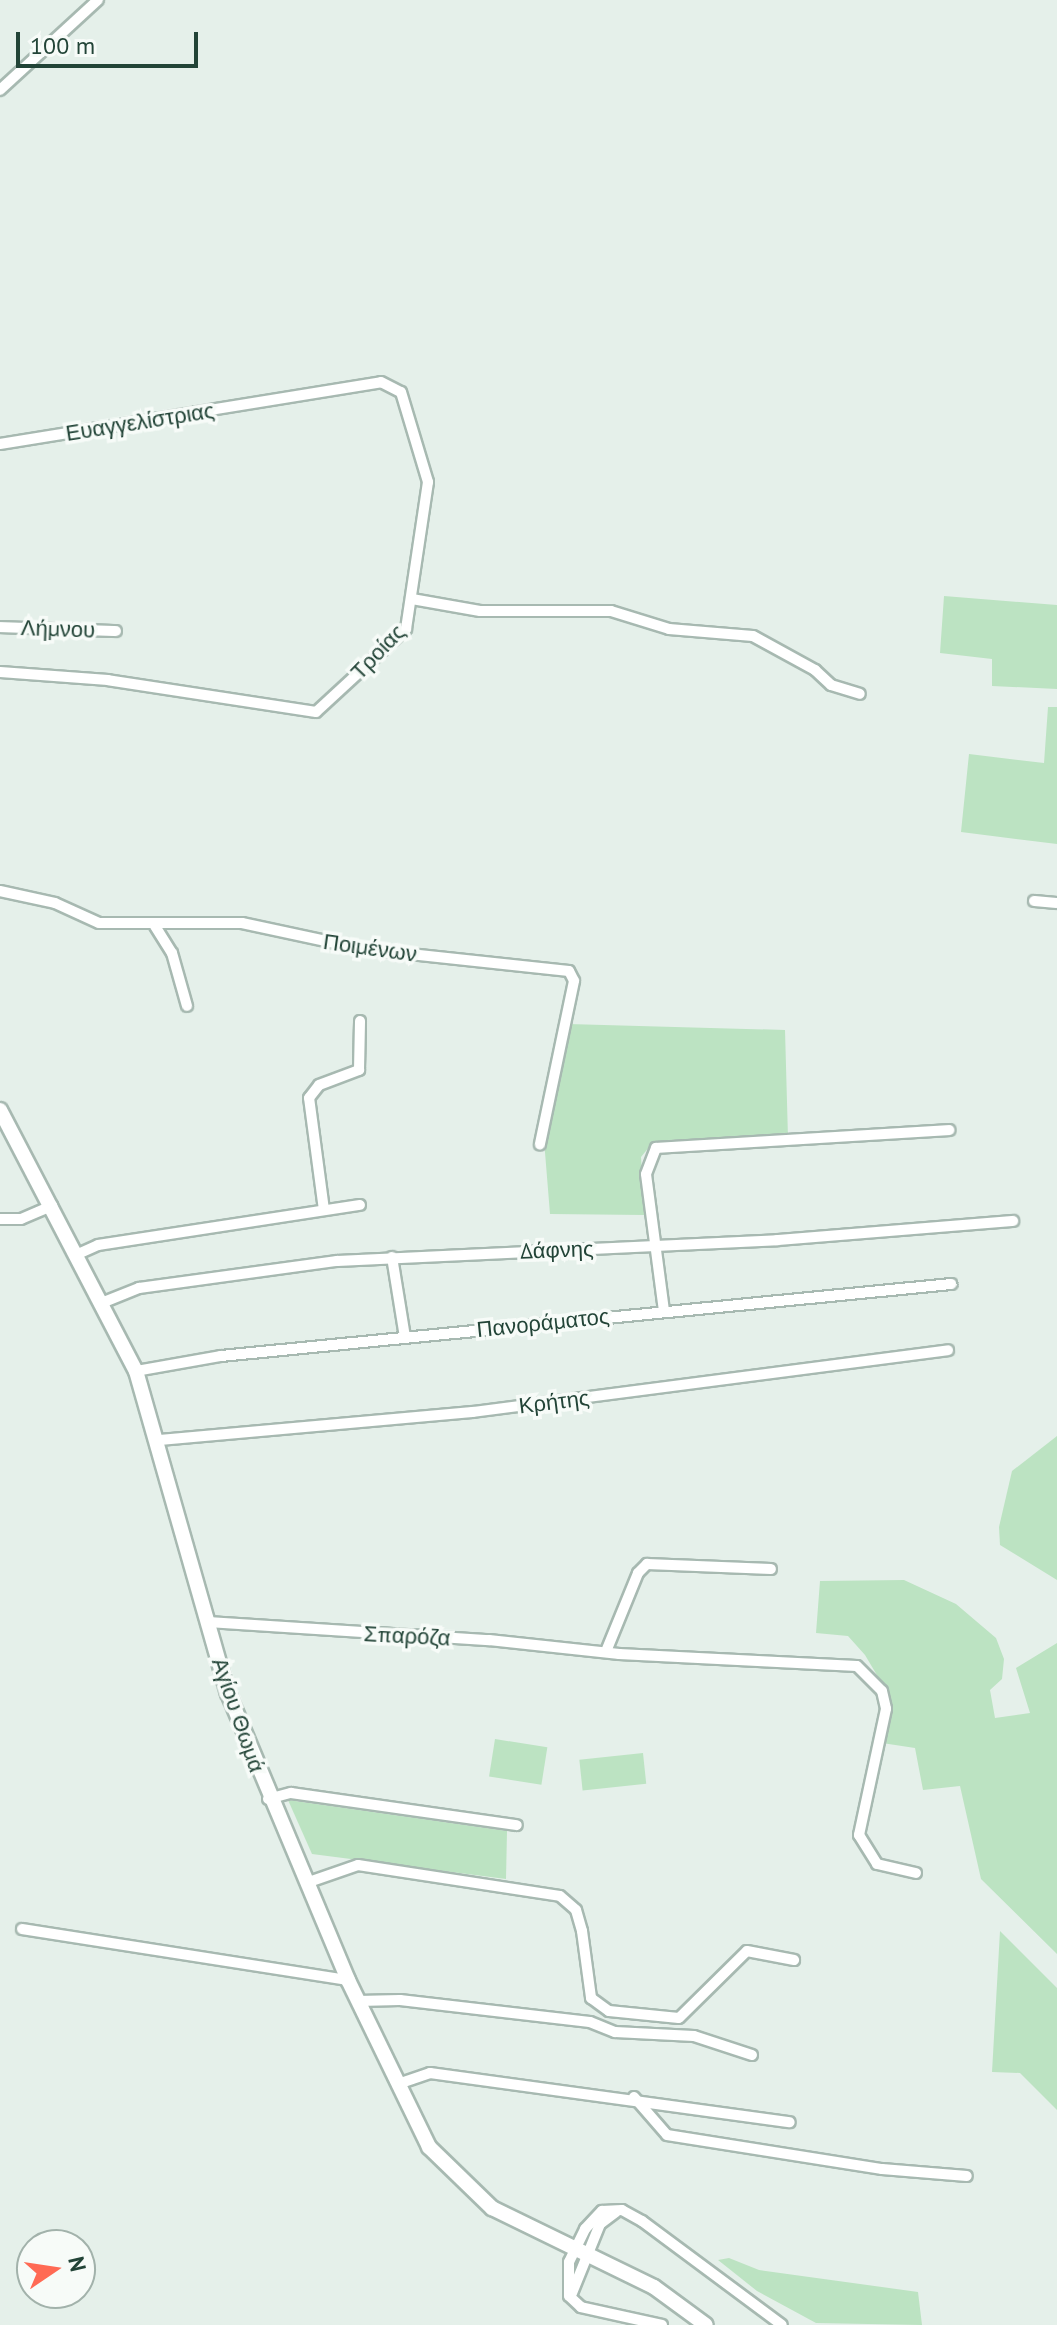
<!DOCTYPE html>
<html>
<head>
<meta charset="utf-8">
<style>
  body { margin:0 }
  #map { position:relative; width:1057px; height:2325px; overflow:hidden; background:#e5f0ea; font-family:"PT Sans",sans-serif }
  div>[style] { position:absolute }
  .green>* { inset:0; background:#bce3c2; transform-origin:0 0 }
  .roads { filter:drop-shadow(2px 0 #a7b9b1) drop-shadow(-2px 0 #a7b9b1) drop-shadow(0 2px #a7b9b1) drop-shadow(0 -2px #a7b9b1) }
  .street>* { height:10px; margin:-5px; padding:0 5px; transform-origin:5px; border-radius:5px; background:#fff }
  .secondary>* { height:14px; margin:-7px; padding:0 7px; transform-origin:7px; border-radius:7px; background:#fff }
  span { translate:-50% -50%; white-space:nowrap; text-align:center; line-height:1.15; -webkit-text-stroke:7px #f7fbf8; paint-order:stroke }
  .street-label { font-size:22px; color:#224437 }
  .north { position:absolute; left:16px; top:2229px; width:80px; height:80px; box-sizing:border-box; background:#f7fbf8; border:2px solid #a2b2ab; border-radius:50%; rotate:77deg; font-size:22px; font-weight:700; line-height:32px; text-align:center; color:#224437 }
  .north::after { content:''; display:block; margin:auto; width:28px; height:36px; background:#ff6a54; clip-path:polygon(50% 0,100% 100%,50% 72%,0 100%) }
  .scale { position:absolute; left:16px; top:32px; width:182px; height:36px; box-sizing:border-box; border:4px solid #224437; border-top:0; padding-left:10px; font-size:24px; line-height:28px; white-space:nowrap; color:#224437; -webkit-text-stroke:6px #f7fbf8; paint-order:stroke }
</style>
</head>
<body>
<div id="map">
  <div class="green">
    <i style="clip-path:polygon(944px 596px,1057px 605px,1057px 689px,992px 686px,992px 659px,940px 653px)"></i>
    <i style="clip-path:polygon(1048px 707px,1057px 707px,1057px 844px,961px 832px,969px 754px,1044px 763px)"></i>
    <i style="clip-path:polygon(568px 1024px,785px 1030px,788px 1138px,666px 1140px,650px 1146px,641px 1157px,645px 1215px,550px 1214px,544px 1140px)"></i>
    <i style="clip-path:polygon(1057px 1436px,1057px 1580px,1000px 1545px,999px 1527px,1012px 1471px)"></i>
    <i style="clip-path:polygon(904px 1580px,956px 1604px,996px 1638px,1004px 1659px,1002px 1679px,990px 1690px,995px 1718px,1030px 1713px,1016px 1668px,1057px 1643px,1057px 1954px,981px 1879px,960px 1786px,923px 1790px,915px 1748px,882px 1743px,884px 1687px,865px 1655px,848px 1636px,816px 1633px,820px 1581px)"></i>
    <i style="left:495px;top:1739px;width:53px;height:38px;rotate:9deg"></i>
    <i style="left:643px;top:1753px;width:31px;height:64px;rotate:84deg"></i>
    <i style="clip-path:polygon(288px 1800px,507px 1831px,506px 1879px,312px 1854px)"></i>
    <i style="clip-path:polygon(1000px 1931px,1057px 1988px,1057px 2110px,1020px 2073px,992px 2072px)"></i>
    <i style="clip-path:polygon(729px 2258px,759px 2270px,918px 2292px,922px 2325px,816px 2323px,757px 2291px,718px 2260px)"></i>
  </div>
  <div class="roads">
    <div class="street">
      <i style="left:0;top:90px;width:133px;rotate:-42.6deg"></i>
      <i style="left:0;top:444px;width:386px;rotate:-9.2deg"></i>
      <i style="left:381px;top:382px;width:22px;rotate:27deg"></i>
      <i style="left:401px;top:392px;width:94px;rotate:73.3deg"></i>
      <i style="left:428px;top:482px;width:149px;rotate:98.5deg"></i>
      <i style="left:406px;top:629px;width:122px;rotate:137.3deg"></i>
      <i style="left:316px;top:712px;width:210px;rotate:-171.3deg"></i>
      <i style="left:108px;top:680px;width:108px;rotate:-175.8deg"></i>
      <i style="left:412px;top:599px;width:69px;rotate:10deg"></i>
      <i style="left:480px;top:611px;width:131px"></i>
      <i style="left:611px;top:611px;width:61px;rotate:17.2deg"></i>
      <i style="left:669px;top:629px;width:84px;rotate:4.8deg"></i>
      <i style="left:753px;top:636px;width:71px;rotate:28.7deg"></i>
      <i style="left:815px;top:670px;width:22px;rotate:43deg"></i>
      <i style="left:831px;top:685px;width:30px;rotate:17deg"></i>
      <i style="left:0;top:627px;width:116px;rotate:2deg"></i>
      <i style="left:0;top:891px;width:56px;rotate:12.3deg"></i>
      <i style="left:55px;top:903px;width:48px;rotate:24.4deg"></i>
      <i style="left:99px;top:923px;width:143px"></i>
      <i style="left:242px;top:923px;width:124px;rotate:12.1deg"></i>
      <i style="left:363px;top:949px;width:207px;rotate:6.1deg"></i>
      <i style="left:569px;top:971px;width:11px;rotate:63deg"></i>
      <i style="left:574px;top:981px;width:167px;rotate:101.8deg"></i>
      <i style="left:1034px;top:901px;width:23px;rotate:5deg"></i>
      <i style="left:155px;top:926px;width:32px;rotate:58deg"></i>
      <i style="left:172px;top:953px;width:55px;rotate:74.2deg"></i>
      <i style="left:324px;top:1210px;width:113px;rotate:-97.6deg"></i>
      <i style="left:309px;top:1098px;width:16px;rotate:-52deg"></i>
      <i style="left:319px;top:1085px;width:43px;rotate:-20.6deg"></i>
      <i style="left:359px;top:1070px;width:49px;rotate:-88.8deg"></i>
      <i style="left:0;top:1219px;width:21px"></i>
      <i style="left:21px;top:1219px;width:34px;rotate:-23deg"></i>
      <i style="left:78px;top:1254px;width:22px;rotate:-24deg"></i>
      <i style="left:98px;top:1245px;width:265px;rotate:-8.7deg"></i>
      <i style="left:392px;top:1257px;width:81px;rotate:80.8deg"></i>
      <i style="left:104px;top:1302px;width:38px;rotate:-22deg"></i>
      <i style="left:139px;top:1288px;width:200px;rotate:-7.8deg"></i>
      <i style="left:337px;top:1261px;width:441px;rotate:-2.7deg"></i>
      <i style="left:777px;top:1240px;width:237px;rotate:-4.6deg"></i>
      <i style="left:664px;top:1311px;width:138px;rotate:-97.5deg"></i>
      <i style="left:646px;top:1174px;width:28px;rotate:-69deg"></i>
      <i style="left:656px;top:1148px;width:294px;rotate:-3.5deg"></i>
      <i style="left:136px;top:1371px;width:86px;rotate:-10deg"></i>
      <i style="left:221px;top:1356px;width:734px;rotate:-5.63deg"></i>
      <i style="left:159px;top:1440px;width:315px;rotate:-5.1deg"></i>
      <i style="left:473px;top:1412px;width:479px;rotate:-7.4deg"></i>
      <i style="left:208px;top:1622px;width:282px;rotate:3.7deg"></i>
      <i style="left:489px;top:1640px;width:131px;rotate:6.1deg"></i>
      <i style="left:619px;top:1654px;width:238px;rotate:2.9deg"></i>
      <i style="left:857px;top:1666px;width:35px;rotate:45deg"></i>
      <i style="left:882px;top:1691px;width:18px;rotate:77deg"></i>
      <i style="left:886px;top:1709px;width:129px;rotate:102.1deg"></i>
      <i style="left:859px;top:1835px;width:34px;rotate:58deg"></i>
      <i style="left:877px;top:1864px;width:40px;rotate:13deg"></i>
      <i style="left:607px;top:1649px;width:82px;rotate:-67.8deg"></i>
      <i style="left:638px;top:1573px;width:13px;rotate:-45deg"></i>
      <i style="left:647px;top:1564px;width:124px;rotate:2.3deg"></i>
      <i style="left:268px;top:1799px;width:24px;rotate:-15deg"></i>
      <i style="left:291px;top:1793px;width:228px;rotate:8.1deg"></i>
      <i style="left:306px;top:1883px;width:55px;rotate:-19.1deg"></i>
      <i style="left:358px;top:1865px;width:204px;rotate:8.7deg"></i>
      <i style="left:560px;top:1896px;width:21px;rotate:41deg"></i>
      <i style="left:576px;top:1910px;width:22px;rotate:74deg"></i>
      <i style="left:582px;top:1931px;width:68px;rotate:82.3deg"></i>
      <i style="left:591px;top:1998px;width:22px;rotate:36deg"></i>
      <i style="left:609px;top:2011px;width:70px;rotate:5.7deg"></i>
      <i style="left:679px;top:2018px;width:95px;rotate:-44.6deg"></i>
      <i style="left:747px;top:1951px;width:48px;rotate:10.8deg"></i>
      <i style="left:22px;top:1929px;width:330px;rotate:8.9deg"></i>
      <i style="left:358px;top:2001px;width:42px;rotate:-1.4deg"></i>
      <i style="left:400px;top:2000px;width:191px;rotate:6.6deg"></i>
      <i style="left:590px;top:2022px;width:27px;rotate:22deg"></i>
      <i style="left:615px;top:2032px;width:79px;rotate:2.9deg"></i>
      <i style="left:694px;top:2036px;width:61px;rotate:18.1deg"></i>
      <i style="left:398px;top:2084px;width:34px;rotate:-19deg"></i>
      <i style="left:430px;top:2073px;width:363px;rotate:7.8deg"></i>
      <i style="left:634px;top:2097px;width:50px;rotate:49deg"></i>
      <i style="left:667px;top:2135px;width:218px;rotate:9deg"></i>
      <i style="left:882px;top:2169px;width:85px;rotate:4.7deg"></i>
      <i style="left:572px;top:2293px;width:74px;rotate:-67.9deg"></i>
      <i style="left:600px;top:2224px;width:20px;rotate:-37deg"></i>
      <i style="left:662px;top:2325px;width:83px;rotate:-167.5deg"></i>
      <i style="left:581px;top:2307px;width:16px;rotate:-137deg"></i>
      <i style="left:569px;top:2296px;width:34px;rotate:-90deg"></i>
      <i style="left:569px;top:2262px;width:37px;rotate:-64deg"></i>
      <i style="left:585px;top:2229px;width:25px;rotate:-47deg"></i>
      <i style="left:602px;top:2211px;width:20px;rotate:-3deg"></i>
      <i style="left:622px;top:2210px;width:23px;rotate:29deg"></i>
      <i style="left:642px;top:2221px;width:174px;rotate:36.6deg"></i>
    </div>
    <div class="secondary">
      <i style="left:0;top:1110px;width:294px;rotate:62.5deg"></i>
      <i style="left:136px;top:1371px;width:335px;rotate:74.1deg"></i>
      <i style="left:228px;top:1693px;width:311px;rotate:67.3deg"></i>
      <i style="left:348px;top:1980px;width:186px;rotate:64.1deg"></i>
      <i style="left:429px;top:2147px;width:88px;rotate:44.1deg"></i>
      <i style="left:492px;top:2208px;width:180px;rotate:26deg"></i>
      <i style="left:654px;top:2287px;width:64px;rotate:36.2deg"></i>
    </div>
  </div>
  <div class="street-label">
    <span style="left:140px;top:422px;rotate:-9deg">Ευαγγελίστριας</span>
    <span style="left:58px;top:629px;rotate:2deg">Λήμνου</span>
    <span style="left:378px;top:652px;rotate:-46deg">Τροίας</span>
    <span style="left:370px;top:948px;rotate:8deg">Ποιμένων</span>
    <span style="left:557px;top:1250px;rotate:-2deg">Δάφνης</span>
    <span style="left:543px;top:1323px;rotate:-6deg">Πανοράματος</span>
    <span style="left:554px;top:1402px;rotate:-7deg">Κρήτης</span>
    <span style="left:407px;top:1636px;rotate:3deg">Σπαρόζα</span>
    <span style="left:238px;top:1715px;rotate:71deg">Αγίου Θωμά</span>
  </div>
  <div class="north">N</div>
  <div class="scale">100 m</div>
</div>
</body>
</html>
